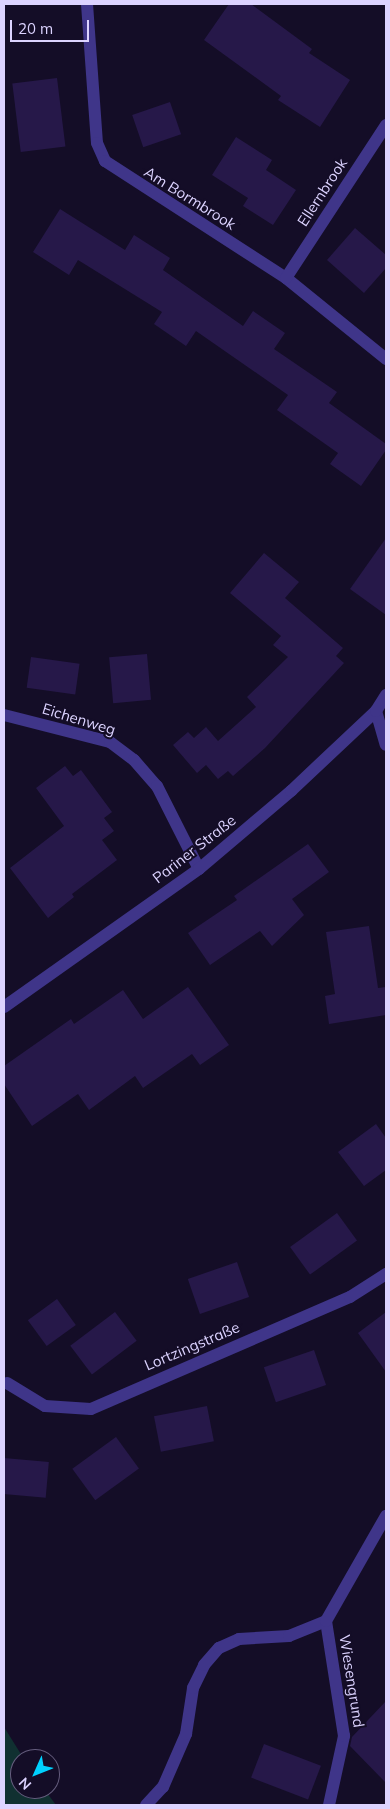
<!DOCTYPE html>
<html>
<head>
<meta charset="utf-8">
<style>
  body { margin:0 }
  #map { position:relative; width:390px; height:1809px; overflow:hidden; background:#140d27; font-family:Mulish,sans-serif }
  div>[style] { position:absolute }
  .green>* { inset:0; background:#103031 }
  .building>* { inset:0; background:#261849; transform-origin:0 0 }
  .service>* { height:12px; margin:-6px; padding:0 6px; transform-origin:6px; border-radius:6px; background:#3f3589 }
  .minor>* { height:12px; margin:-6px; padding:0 6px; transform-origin:6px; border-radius:6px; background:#3f3589 }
  .tertiary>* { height:12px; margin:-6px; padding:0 6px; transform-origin:6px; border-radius:6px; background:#3f3589 }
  span { translate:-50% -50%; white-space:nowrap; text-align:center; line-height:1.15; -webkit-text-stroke:4px #140d27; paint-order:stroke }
  .street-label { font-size:15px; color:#dcd3ff }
  .frame { position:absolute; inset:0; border:5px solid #dcd3ff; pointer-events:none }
  .north { position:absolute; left:10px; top:1749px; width:50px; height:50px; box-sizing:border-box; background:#140d27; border:1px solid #645c7d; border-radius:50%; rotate:226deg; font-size:14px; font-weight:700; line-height:20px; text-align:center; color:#dcd3ff }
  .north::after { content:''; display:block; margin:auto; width:18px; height:22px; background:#00d1fe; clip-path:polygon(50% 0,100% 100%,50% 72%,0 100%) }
  .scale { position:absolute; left:10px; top:20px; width:79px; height:22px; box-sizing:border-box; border:2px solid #dcd3ff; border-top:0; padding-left:6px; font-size:15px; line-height:18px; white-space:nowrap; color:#dcd3ff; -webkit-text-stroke:4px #140d27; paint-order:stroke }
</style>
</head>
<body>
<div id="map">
  <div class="green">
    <i style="clip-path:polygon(4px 1727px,24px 1759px,20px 1759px,20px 1789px,44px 1789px,56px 1805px,4px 1805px)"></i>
  </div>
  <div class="building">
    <i style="clip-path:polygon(229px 4px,251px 4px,312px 49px,309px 53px,350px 80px,320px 127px,278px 100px,281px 96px,204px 40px)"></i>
    <i style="left:57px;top:78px;width:69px;height:45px;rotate:83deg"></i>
    <i style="left:170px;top:102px;width:34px;height:40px;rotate:71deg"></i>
    <i style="clip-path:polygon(236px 137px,272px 160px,266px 170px,296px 190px,273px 225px,243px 206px,248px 198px,212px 175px)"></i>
    <i style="clip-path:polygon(60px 209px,125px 250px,134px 235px,170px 258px,163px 270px,243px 326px,253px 311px,285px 333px,274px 349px,337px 392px,329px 403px,386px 444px,386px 450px,361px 486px,330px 464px,338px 453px,277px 410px,288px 395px,196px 331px,186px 346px,154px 324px,162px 312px,78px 260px,69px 275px,33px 252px)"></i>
    <i style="clip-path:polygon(355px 228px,386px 255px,386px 268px,364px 293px,327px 260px)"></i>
    <i style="clip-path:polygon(386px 538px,386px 615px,350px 589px)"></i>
    <i style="clip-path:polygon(264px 553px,299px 582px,285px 598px,343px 648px,336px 656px,344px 663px,265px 748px,233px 776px,228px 771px,218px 779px,206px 765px,197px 773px,173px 745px,188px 732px,194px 738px,206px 727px,218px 741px,256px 707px,247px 697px,288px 657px,273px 645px,281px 636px,230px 593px)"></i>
    <i style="left:147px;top:654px;width:46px;height:38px;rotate:85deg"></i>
    <i style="left:31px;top:657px;width:49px;height:31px;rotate:8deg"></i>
    <i style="clip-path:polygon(65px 766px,73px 776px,81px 770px,112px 812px,104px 818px,114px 831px,102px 840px,117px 860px,72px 894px,74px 897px,48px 918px,10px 868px,64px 826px,36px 788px)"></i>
    <i style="clip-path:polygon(308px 844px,329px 872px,292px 899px,304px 915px,272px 946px,260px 931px,210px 965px,188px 933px,237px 900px,234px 896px)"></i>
    <i style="clip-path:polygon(369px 926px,378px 988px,386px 987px,386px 1015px,329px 1024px,325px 996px,335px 994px,326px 932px)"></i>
    <i style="clip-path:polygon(188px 987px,229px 1045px,200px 1065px,192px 1054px,143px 1088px,135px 1076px,89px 1110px,78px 1094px,32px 1126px,4px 1084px,4px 1066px,71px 1019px,74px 1024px,123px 990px,143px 1019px)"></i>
    <i style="clip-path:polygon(376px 1124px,386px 1138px,386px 1170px,364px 1186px,338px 1152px)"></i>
    <i style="left:337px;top:1213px;width:34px;height:58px;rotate:54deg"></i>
    <i style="left:237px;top:1262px;width:37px;height:52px;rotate:71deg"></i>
    <i style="left:57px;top:1299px;width:32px;height:36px;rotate:54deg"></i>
    <i style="left:115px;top:1312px;width:36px;height:56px;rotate:53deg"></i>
    <i style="clip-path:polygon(386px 1312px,386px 1372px,358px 1333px)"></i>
    <i style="left:314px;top:1350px;width:37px;height:53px;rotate:71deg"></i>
    <i style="left:207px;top:1406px;width:36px;height:54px;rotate:79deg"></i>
    <i style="left:116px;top:1437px;width:39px;height:54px;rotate:54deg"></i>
    <i style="left:4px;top:1458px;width:45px;height:36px;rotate:5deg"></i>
    <i style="clip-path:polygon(386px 1701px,386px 1783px,350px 1746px,352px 1737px)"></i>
    <i style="left:264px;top:1744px;width:61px;height:36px;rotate:21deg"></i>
  </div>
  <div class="service">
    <i style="left:146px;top:1805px;width:25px;rotate:-47deg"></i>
    <i style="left:163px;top:1787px;width:58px;rotate:-66.5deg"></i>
    <i style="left:186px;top:1734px;width:47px;rotate:-81.3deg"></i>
    <i style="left:193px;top:1688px;width:25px;rotate:-64deg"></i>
    <i style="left:204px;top:1665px;width:23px;rotate:-49deg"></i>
    <i style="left:219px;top:1648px;width:22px;rotate:-24deg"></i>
    <i style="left:239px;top:1639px;width:50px;rotate:-3.4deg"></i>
    <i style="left:289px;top:1636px;width:40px;rotate:-22deg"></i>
  </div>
  <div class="minor">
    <i style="left:87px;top:4px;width:139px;rotate:85.9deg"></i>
    <i style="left:97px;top:143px;width:20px;rotate:66deg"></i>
    <i style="left:105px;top:161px;width:216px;rotate:32.9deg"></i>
    <i style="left:286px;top:278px;width:129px;rotate:39deg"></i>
    <i style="left:286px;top:278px;width:183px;rotate:-56.8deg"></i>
    <i style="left:376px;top:711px;width:35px;rotate:74deg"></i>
    <i style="left:4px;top:715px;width:109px;rotate:14.3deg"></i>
    <i style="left:110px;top:742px;width:30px;rotate:37deg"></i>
    <i style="left:134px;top:760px;width:35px;rotate:49deg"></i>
    <i style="left:157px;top:786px;width:93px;rotate:63.2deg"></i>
    <i style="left:7px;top:1383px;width:44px;rotate:31.2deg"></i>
    <i style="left:45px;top:1406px;width:46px;rotate:3.7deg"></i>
    <i style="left:91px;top:1409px;width:282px;rotate:-23.4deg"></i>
    <i style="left:350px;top:1297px;width:43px;rotate:-32.6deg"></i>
    <i style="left:329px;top:1805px;width:71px;rotate:-77.7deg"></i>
    <i style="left:344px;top:1736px;width:116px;rotate:-98.9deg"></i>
    <i style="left:326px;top:1621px;width:121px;rotate:-60.3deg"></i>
  </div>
  <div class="tertiary">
    <i style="left:4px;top:1007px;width:239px;rotate:-35.3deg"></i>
    <i style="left:199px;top:869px;width:121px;rotate:-40.3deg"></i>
    <i style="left:291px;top:791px;width:117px;rotate:-43.3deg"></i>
    <i style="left:376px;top:711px;width:19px;rotate:-58deg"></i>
  </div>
  <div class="street-label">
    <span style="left:322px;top:192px;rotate:-57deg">Ellernbrook</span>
    <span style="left:190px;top:198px;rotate:32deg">Am Bormbrook</span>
    <span style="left:79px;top:719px;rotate:17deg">Eichenweg</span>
    <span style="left:194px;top:849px;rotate:-38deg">Pariner Straße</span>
    <span style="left:192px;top:1346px;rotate:-23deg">Lortzingstraße</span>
    <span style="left:352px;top:1681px;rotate:81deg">Wiesengrund</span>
  </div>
  <div class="frame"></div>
  <div class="north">N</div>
  <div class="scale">20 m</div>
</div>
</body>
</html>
